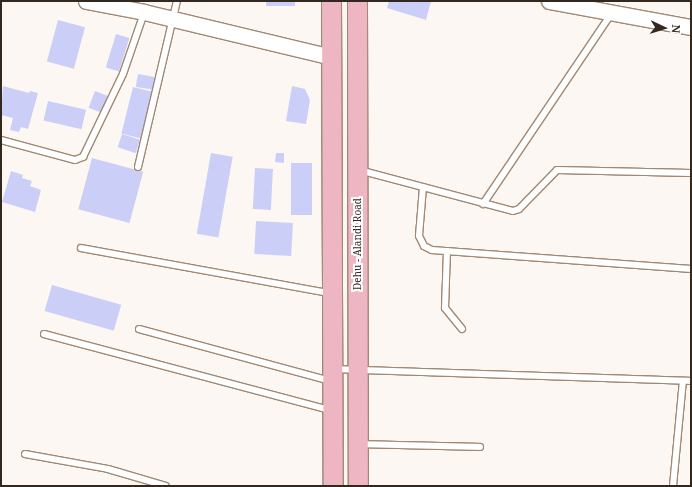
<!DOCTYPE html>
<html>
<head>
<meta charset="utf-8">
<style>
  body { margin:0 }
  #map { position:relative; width:692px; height:487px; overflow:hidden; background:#fcf7f2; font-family:"Noto Serif",serif }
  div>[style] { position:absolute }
  .building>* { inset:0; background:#cbcff7; transform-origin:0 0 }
  .roads { filter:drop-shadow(1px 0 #a18873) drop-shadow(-1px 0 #a18873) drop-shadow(0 1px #a18873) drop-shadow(0 -1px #a18873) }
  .service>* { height:6px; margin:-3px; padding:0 3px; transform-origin:3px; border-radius:3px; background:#fff }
  .tertiary>* { height:15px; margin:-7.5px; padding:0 7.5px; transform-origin:7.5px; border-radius:7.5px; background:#fff }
  .primary>* { height:19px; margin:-9.5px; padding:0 9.5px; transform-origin:9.5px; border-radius:9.5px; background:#eeb6c3 }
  span { translate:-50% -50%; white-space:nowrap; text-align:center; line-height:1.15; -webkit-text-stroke:4px #fff; paint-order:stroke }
  .street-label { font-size:10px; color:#32281f }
  .frame { position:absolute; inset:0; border:2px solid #32281f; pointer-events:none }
  .north { position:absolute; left:644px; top:8px; width:40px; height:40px; -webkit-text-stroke:3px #fff; paint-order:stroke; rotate:94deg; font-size:11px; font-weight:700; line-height:16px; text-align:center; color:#32281f }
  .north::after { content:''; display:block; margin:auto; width:14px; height:18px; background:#32281f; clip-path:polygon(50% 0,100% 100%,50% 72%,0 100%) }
</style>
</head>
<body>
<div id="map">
  <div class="building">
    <i style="left:266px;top:1px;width:29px;height:5px"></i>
    <i style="clip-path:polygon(389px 1px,431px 1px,426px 20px,387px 8px)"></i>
    <i style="left:58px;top:20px;width:28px;height:43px;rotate:15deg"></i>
    <i style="left:116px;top:34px;width:14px;height:35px;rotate:17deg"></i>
    <i style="left:138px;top:74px;width:17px;height:13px;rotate:10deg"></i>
    <i style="clip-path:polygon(3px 86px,29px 93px,30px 91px,38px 93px,28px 129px,21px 127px,19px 132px,10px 130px,13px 118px,1px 115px)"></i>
    <i style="clip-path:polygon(292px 86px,305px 89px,310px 100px,306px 124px,286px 121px)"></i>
    <i style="left:133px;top:87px;width:21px;height:48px;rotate:14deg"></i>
    <i style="left:95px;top:91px;width:14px;height:18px;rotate:21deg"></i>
    <i style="left:48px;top:101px;width:39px;height:20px;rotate:13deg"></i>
    <i style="left:122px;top:134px;width:19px;height:14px;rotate:18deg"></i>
    <i style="left:211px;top:153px;width:22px;height:82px;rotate:10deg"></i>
    <i style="clip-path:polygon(276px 153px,284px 153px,284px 163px,275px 162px)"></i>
    <i style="left:92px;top:158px;width:53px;height:53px;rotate:15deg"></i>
    <i style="left:291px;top:163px;width:21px;height:52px"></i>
    <i style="left:255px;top:168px;width:18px;height:41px;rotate:3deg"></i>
    <i style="clip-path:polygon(11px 171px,23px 175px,22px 178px,32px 181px,30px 186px,41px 190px,35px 212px,2px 202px)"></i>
    <i style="left:256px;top:221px;width:37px;height:33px;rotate:3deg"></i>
    <i style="left:52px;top:285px;width:72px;height:27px;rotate:16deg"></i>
  </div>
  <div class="roads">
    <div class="service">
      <i style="left:1px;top:140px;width:77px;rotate:15.1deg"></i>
      <i style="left:75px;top:160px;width:9px;rotate:-21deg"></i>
      <i style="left:83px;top:157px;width:92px;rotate:-64.3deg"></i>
      <i style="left:123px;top:74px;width:65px;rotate:-71deg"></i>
      <i style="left:138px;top:167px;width:171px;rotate:-76.8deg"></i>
      <i style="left:359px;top:170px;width:159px;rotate:14.9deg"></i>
      <i style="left:513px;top:211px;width:6px;rotate:-18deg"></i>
      <i style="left:519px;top:209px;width:54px;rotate:-45.7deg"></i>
      <i style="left:557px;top:170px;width:134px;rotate:1.3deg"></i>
      <i style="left:423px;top:187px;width:49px;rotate:94.7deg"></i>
      <i style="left:419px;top:236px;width:11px;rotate:63deg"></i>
      <i style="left:424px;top:246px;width:9px;rotate:27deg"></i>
      <i style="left:432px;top:250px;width:260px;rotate:4.2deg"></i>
      <i style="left:483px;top:204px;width:229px;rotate:-56deg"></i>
      <i style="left:81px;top:248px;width:252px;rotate:10.3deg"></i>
      <i style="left:447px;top:251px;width:57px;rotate:92deg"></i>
      <i style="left:445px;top:308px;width:27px;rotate:51deg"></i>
      <i style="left:139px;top:329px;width:199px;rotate:15.2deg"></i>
      <i style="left:44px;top:334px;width:296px;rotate:14.9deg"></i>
      <i style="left:335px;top:369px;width:356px;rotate:1.9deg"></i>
      <i style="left:359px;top:444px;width:121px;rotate:1.4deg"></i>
      <i style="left:25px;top:454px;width:84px;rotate:10.2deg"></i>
      <i style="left:108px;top:469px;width:60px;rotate:16.3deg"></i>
      <i style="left:673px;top:486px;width:105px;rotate:-84.6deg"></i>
    </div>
    <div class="tertiary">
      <i style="left:86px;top:1px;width:59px;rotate:10.7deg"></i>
      <i style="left:144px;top:12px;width:192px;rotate:13.5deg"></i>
      <i style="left:549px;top:1px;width:144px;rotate:10.4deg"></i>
    </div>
    <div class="primary">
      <i style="left:331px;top:1px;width:485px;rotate:89.8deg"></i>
      <i style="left:357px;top:1px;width:485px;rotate:89.9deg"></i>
    </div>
  </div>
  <div class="street-label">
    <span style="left:358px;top:244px;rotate:-90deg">Dehu - Alandi Road</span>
  </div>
  <div class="frame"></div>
  <div class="north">N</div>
</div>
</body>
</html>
